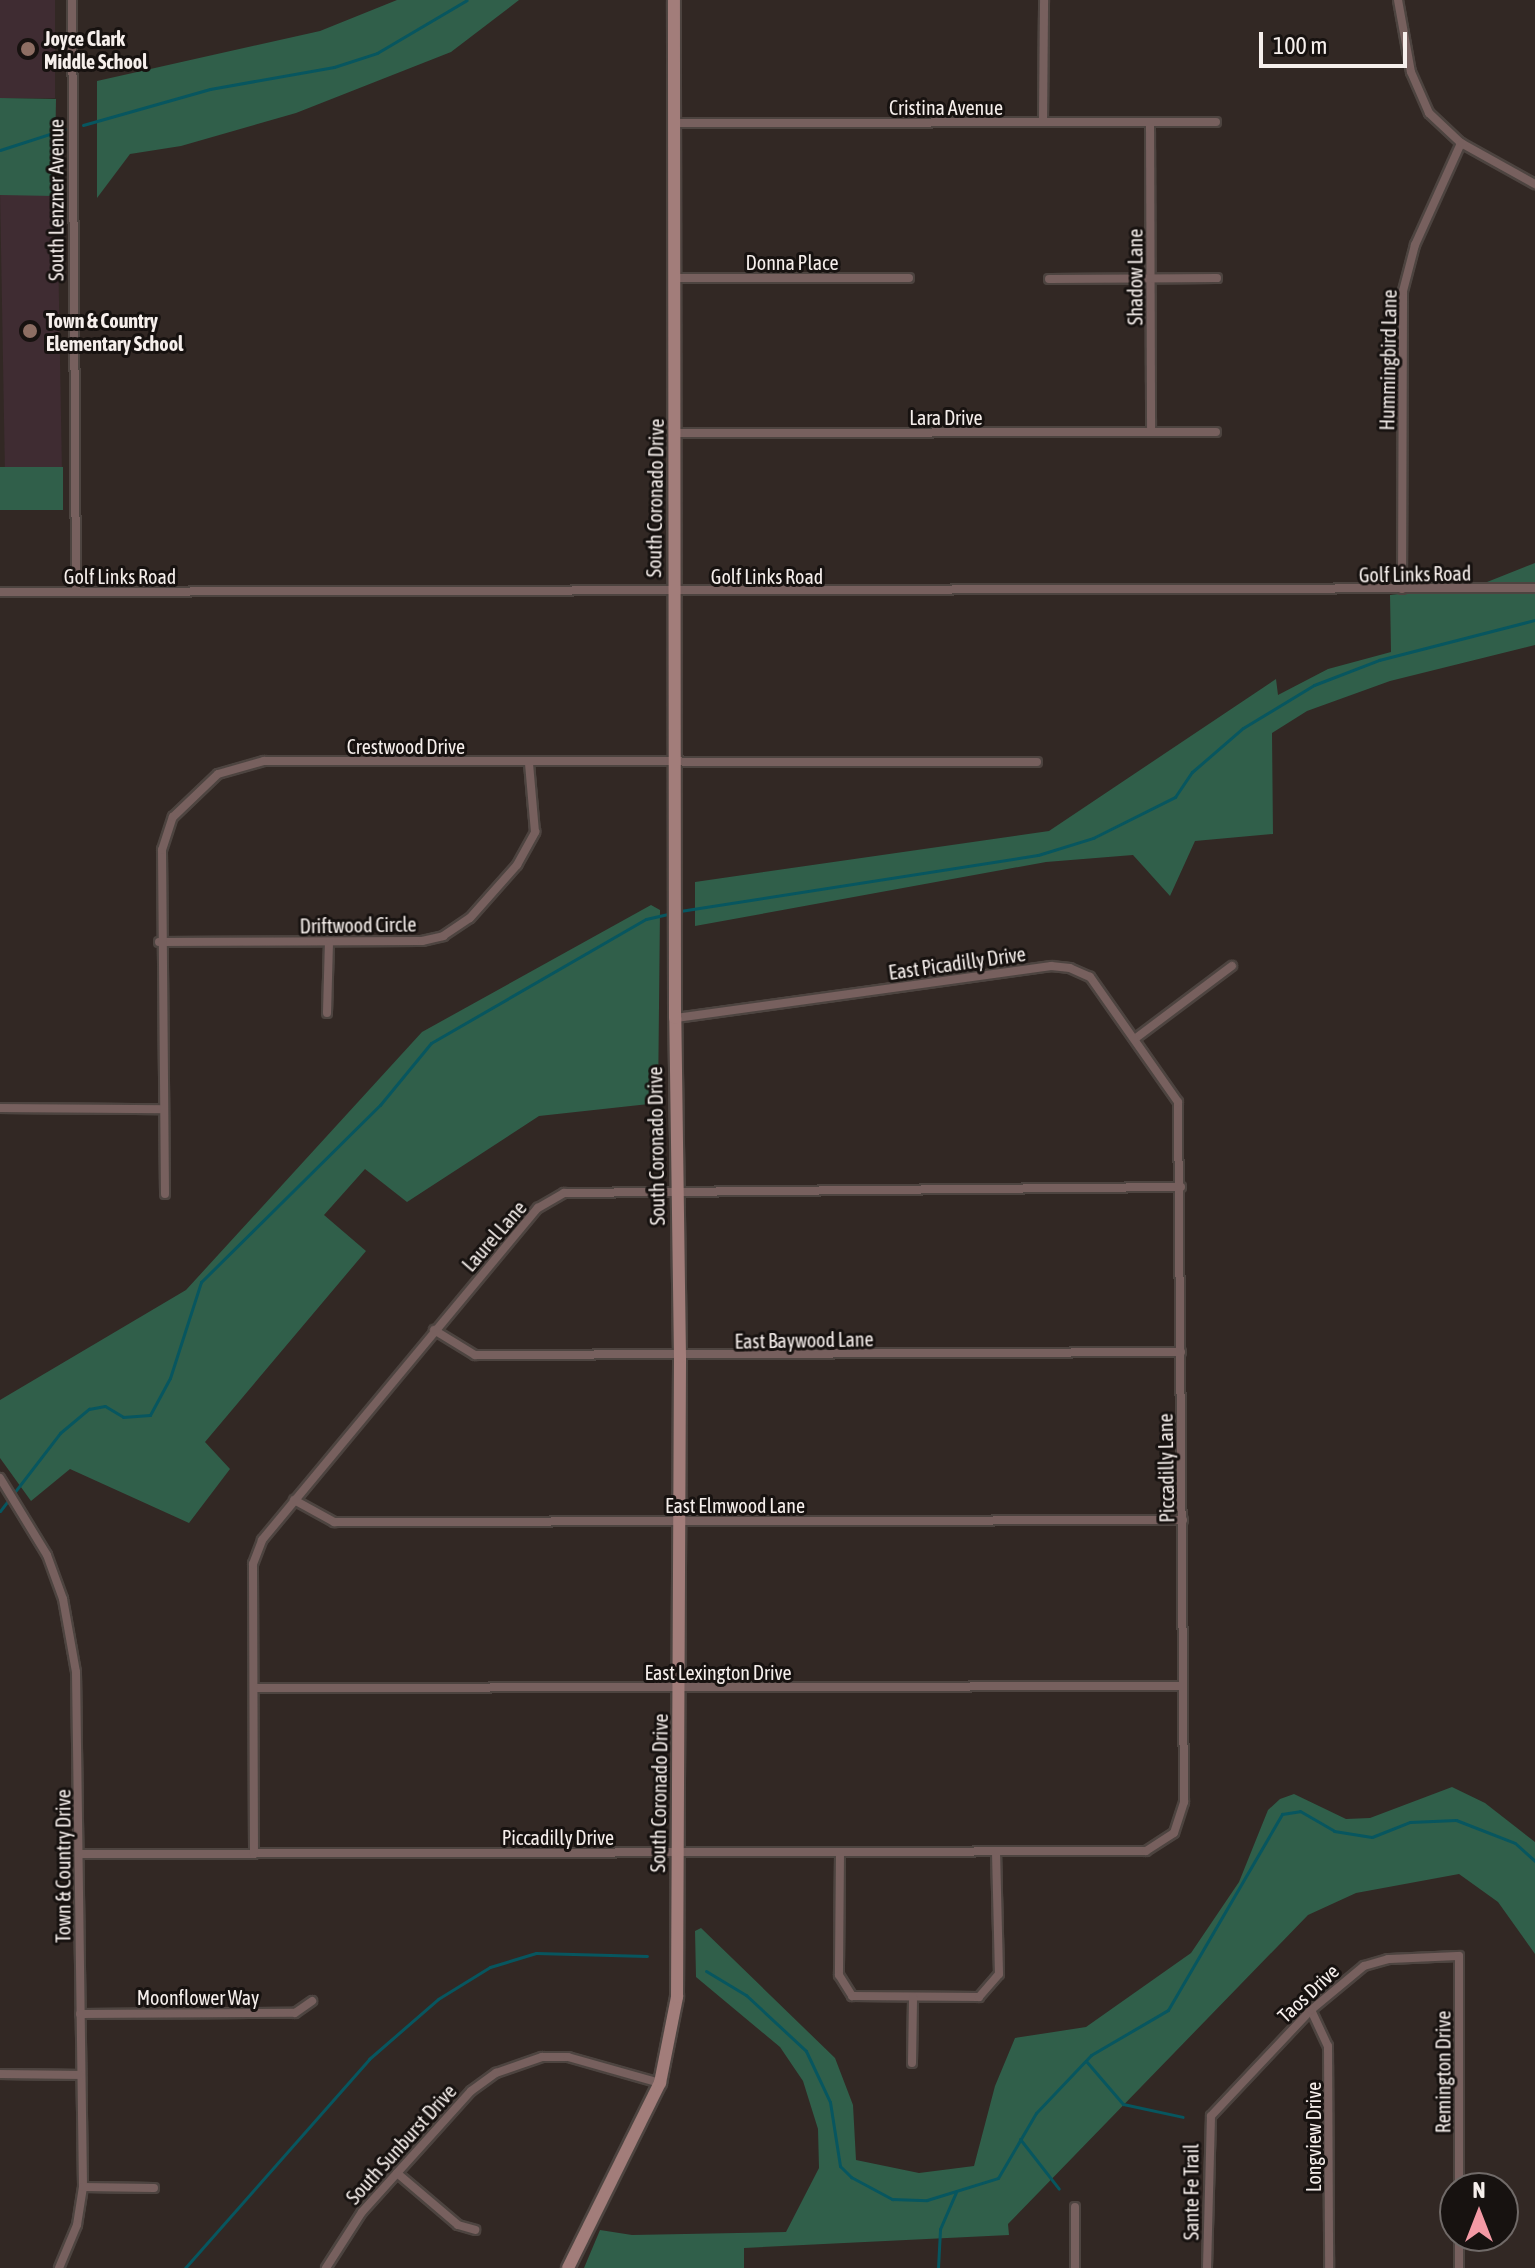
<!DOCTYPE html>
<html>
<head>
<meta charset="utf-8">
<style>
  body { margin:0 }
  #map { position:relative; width:1535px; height:2268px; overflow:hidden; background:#322824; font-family:"Asap Condensed",sans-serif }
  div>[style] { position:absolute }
  .education>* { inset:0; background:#3f2c32; transform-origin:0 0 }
  .green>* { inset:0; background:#305f4a; transform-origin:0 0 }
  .stream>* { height:3px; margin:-1.5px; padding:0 1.5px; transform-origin:1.5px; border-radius:1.5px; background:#07565f }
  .roads { filter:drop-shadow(2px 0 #4d4440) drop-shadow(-2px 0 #4d4440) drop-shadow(0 2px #4d4440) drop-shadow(0 -2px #4d4440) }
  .street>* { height:8px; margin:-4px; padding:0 4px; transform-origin:4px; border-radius:4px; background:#77605e }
  .secondary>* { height:12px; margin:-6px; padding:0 6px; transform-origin:6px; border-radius:6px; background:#a27d7a }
  .dots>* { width:22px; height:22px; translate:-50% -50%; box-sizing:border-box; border:4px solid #171210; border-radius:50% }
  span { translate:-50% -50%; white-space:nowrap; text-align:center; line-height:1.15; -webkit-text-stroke:6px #171210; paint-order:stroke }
  .poi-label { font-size:20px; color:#f6efec; font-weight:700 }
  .left { translate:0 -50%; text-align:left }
  .street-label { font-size:20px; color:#f6efec }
  .north { position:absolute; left:1439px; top:2172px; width:80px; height:80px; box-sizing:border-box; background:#171210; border:2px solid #706a68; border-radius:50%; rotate:0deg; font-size:22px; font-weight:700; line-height:32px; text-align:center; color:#f6efec }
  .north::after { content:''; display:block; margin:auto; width:28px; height:36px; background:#f49aa5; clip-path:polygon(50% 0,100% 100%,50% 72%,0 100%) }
  .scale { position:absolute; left:1259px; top:32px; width:148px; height:36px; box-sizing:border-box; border:4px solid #f6efec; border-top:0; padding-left:10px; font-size:24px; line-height:28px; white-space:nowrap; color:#f6efec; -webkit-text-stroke:6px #171210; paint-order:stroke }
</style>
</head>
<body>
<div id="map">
  <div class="education">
    <i style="left:0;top:0;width:55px;height:98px"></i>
    <i style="left:57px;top:188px;width:279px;height:57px;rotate:89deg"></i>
  </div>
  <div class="green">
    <i style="clip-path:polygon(397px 0,519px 0,451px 52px,296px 113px,181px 146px,130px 154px,97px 198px,97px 81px,320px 31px)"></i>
    <i style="left:0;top:98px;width:56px;height:97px;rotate:1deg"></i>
    <i style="left:0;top:467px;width:63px;height:43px"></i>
    <i style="clip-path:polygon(1535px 563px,1535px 645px,1390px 681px,1307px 711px,1272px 733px,1273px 834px,1195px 841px,1170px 896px,1133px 855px,1046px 862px,695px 926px,695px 882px,1049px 831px,1276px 679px,1278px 695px,1328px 669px,1391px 652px,1390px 595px,1482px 584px)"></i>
    <i style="clip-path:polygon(651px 905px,660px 910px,658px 1103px,539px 1116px,407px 1202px,365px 1169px,324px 1215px,366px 1251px,205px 1442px,230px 1469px,189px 1523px,70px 1469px,31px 1501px,0 1458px,0 1400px,186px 1290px,422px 1032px)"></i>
    <i style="clip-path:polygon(1452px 1787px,1485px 1803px,1535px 1842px,1535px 1954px,1498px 1902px,1459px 1874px,1356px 1893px,1308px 1915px,1008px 2224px,1009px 2235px,744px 2248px,744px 2268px,584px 2268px,600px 2230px,632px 2235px,786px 2232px,819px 2168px,818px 2129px,803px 2081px,780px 2047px,696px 1977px,695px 1931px,701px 1928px,835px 2058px,853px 2105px,856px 2160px,919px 2173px,974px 2166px,995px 2086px,1015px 2038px,1086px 2027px,1191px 1953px,1239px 1882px,1268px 1810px,1280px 1799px,1294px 1794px,1346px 1819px,1370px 1818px)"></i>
  </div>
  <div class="stream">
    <i style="left:83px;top:125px;width:132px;rotate:-15.8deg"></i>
    <i style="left:210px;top:89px;width:126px;rotate:-10.1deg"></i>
    <i style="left:334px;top:67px;width:45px;rotate:-18deg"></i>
    <i style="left:377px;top:53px;width:104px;rotate:-30.5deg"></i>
    <i style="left:0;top:150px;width:68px;rotate:-17.9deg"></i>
    <i style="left:680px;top:911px;width:362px;rotate:-8.9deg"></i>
    <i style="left:1038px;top:855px;width:58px;rotate:-17.2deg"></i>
    <i style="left:1093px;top:838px;width:92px;rotate:-26.6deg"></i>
    <i style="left:1175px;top:797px;width:30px;rotate:-56deg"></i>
    <i style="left:1192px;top:772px;width:67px;rotate:-40.8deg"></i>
    <i style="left:1243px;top:728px;width:83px;rotate:-31.2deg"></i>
    <i style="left:1314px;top:685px;width:70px;rotate:-21deg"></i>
    <i style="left:1379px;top:660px;width:161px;rotate:-14.4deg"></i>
    <i style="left:0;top:1511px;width:98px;rotate:-52.4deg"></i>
    <i style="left:60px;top:1433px;width:38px;rotate:-40deg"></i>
    <i style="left:89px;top:1409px;width:16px;rotate:-11deg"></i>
    <i style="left:105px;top:1406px;width:21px;rotate:31deg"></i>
    <i style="left:123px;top:1417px;width:27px;rotate:-4deg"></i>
    <i style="left:150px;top:1415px;width:42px;rotate:-61.6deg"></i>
    <i style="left:170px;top:1378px;width:101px;rotate:-72.1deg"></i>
    <i style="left:201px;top:1282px;width:252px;rotate:-44.7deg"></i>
    <i style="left:380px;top:1105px;width:80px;rotate:-50.6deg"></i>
    <i style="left:431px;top:1043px;width:248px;rotate:-30deg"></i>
    <i style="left:646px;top:919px;width:27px;rotate:-13deg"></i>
    <i style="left:706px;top:1971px;width:47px;rotate:31deg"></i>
    <i style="left:746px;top:1995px;width:82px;rotate:43deg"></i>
    <i style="left:806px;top:2051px;width:56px;rotate:64.8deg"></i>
    <i style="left:830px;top:2102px;width:65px;rotate:81.1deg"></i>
    <i style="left:840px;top:2166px;width:16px;rotate:45deg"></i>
    <i style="left:851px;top:2177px;width:47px;rotate:28.2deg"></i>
    <i style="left:892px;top:2199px;width:35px;rotate:2deg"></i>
    <i style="left:927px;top:2200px;width:74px;rotate:-17.2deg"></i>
    <i style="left:998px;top:2178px;width:75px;rotate:-59.7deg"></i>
    <i style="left:1036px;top:2113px;width:80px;rotate:-46.5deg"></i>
    <i style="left:1091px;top:2055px;width:89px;rotate:-30.3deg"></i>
    <i style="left:1168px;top:2010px;width:227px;rotate:-59.8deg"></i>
    <i style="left:1282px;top:1814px;width:18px;rotate:-9deg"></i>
    <i style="left:1300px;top:1811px;width:39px;rotate:30deg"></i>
    <i style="left:1334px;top:1831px;width:38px;rotate:9deg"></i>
    <i style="left:1372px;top:1837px;width:41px;rotate:-21.5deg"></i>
    <i style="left:1410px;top:1822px;width:46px;rotate:-2.5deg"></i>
    <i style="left:1456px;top:1820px;width:63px;rotate:21.3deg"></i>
    <i style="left:1515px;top:1843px;width:27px;rotate:42deg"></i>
    <i style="left:1086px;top:2061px;width:57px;rotate:49.3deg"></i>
    <i style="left:1123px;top:2104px;width:61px;rotate:12.2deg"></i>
    <i style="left:1020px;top:2139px;width:63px;rotate:52deg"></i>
    <i style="left:185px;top:2268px;width:278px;rotate:-48.6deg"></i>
    <i style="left:369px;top:2059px;width:91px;rotate:-41deg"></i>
    <i style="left:438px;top:1999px;width:61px;rotate:-31.6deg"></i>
    <i style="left:490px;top:1967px;width:48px;rotate:-16.9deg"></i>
    <i style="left:536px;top:1953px;width:111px;rotate:1.5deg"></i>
    <i style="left:938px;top:2268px;width:39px;rotate:-87deg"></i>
    <i style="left:940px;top:2229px;width:40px;rotate:-66.6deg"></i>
  </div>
  <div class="roads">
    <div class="street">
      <i style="left:72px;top:0;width:591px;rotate:89.61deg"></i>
      <i style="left:1398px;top:0;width:73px;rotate:79.8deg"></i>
      <i style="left:1411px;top:72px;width:45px;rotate:66.3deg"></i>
      <i style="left:1429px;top:113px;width:44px;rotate:43.2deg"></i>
      <i style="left:1461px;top:143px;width:85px;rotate:29deg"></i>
      <i style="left:1043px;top:122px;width:122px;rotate:-89.5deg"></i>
      <i style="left:1150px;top:122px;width:310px;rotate:89.8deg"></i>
      <i style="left:675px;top:123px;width:541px;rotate:-0.11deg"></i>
      <i style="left:675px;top:278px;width:234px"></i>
      <i style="left:1049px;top:279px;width:168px;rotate:-0.3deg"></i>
      <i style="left:676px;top:433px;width:540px;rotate:-0.11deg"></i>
      <i style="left:1402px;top:589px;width:298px;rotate:-89.8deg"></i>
      <i style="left:1403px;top:291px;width:48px;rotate:-75.4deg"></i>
      <i style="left:1415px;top:245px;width:112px;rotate:-65.7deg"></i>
      <i style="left:0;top:592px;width:1535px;rotate:-0.15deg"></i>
      <i style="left:159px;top:942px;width:263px;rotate:-0.2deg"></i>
      <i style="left:422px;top:941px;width:22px;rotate:-13deg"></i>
      <i style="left:443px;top:936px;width:32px;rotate:-34deg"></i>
      <i style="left:470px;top:918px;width:71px;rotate:-48.4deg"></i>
      <i style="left:517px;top:865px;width:38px;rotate:-61deg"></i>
      <i style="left:535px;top:832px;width:69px;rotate:-95deg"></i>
      <i style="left:327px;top:1013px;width:71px;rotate:-88.4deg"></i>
      <i style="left:1136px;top:1038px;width:120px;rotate:-36.9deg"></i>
      <i style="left:0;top:1108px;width:163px;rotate:0.4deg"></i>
      <i style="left:165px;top:1194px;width:344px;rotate:-90.5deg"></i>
      <i style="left:162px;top:850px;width:35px;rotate:-72deg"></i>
      <i style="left:173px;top:817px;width:62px;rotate:-43.7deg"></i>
      <i style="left:218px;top:774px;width:48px;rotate:-15.8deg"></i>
      <i style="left:264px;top:761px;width:773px;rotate:0.07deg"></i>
      <i style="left:434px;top:1330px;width:48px;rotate:31.4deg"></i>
      <i style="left:475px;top:1355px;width:706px;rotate:-0.24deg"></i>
      <i style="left:0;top:1478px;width:90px;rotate:58.6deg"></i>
      <i style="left:47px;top:1555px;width:47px;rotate:70deg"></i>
      <i style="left:63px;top:1599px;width:74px;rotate:79.9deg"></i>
      <i style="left:76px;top:1672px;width:515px;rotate:89.22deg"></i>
      <i style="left:83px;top:2187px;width:38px;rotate:99deg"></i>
      <i style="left:77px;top:2225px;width:47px;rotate:112.7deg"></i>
      <i style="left:294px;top:1500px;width:46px;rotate:28.8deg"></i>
      <i style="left:334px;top:1522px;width:849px;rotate:-0.13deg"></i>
      <i style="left:254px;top:1688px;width:928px;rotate:-0.12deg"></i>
      <i style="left:840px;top:1853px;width:122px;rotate:90.5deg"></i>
      <i style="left:839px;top:1975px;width:25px;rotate:58deg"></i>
      <i style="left:852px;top:1996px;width:127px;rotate:0.5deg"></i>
      <i style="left:979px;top:1997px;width:30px;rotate:-49deg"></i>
      <i style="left:999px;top:1974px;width:122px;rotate:-91.4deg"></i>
      <i style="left:80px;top:1854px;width:1066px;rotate:-0.16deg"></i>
      <i style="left:1146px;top:1851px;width:33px;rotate:-33deg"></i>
      <i style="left:1174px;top:1833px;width:33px;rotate:-72deg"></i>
      <i style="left:1184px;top:1802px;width:700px;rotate:-90.49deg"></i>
      <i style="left:1178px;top:1102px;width:153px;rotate:-125.1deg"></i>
      <i style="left:1090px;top:977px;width:22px;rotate:-156deg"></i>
      <i style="left:1070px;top:968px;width:19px;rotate:-174deg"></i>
      <i style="left:1051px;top:966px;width:380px;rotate:172.1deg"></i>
      <i style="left:254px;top:1854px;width:290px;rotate:-90.2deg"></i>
      <i style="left:253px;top:1564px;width:26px;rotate:-69deg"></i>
      <i style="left:262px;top:1540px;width:432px;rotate:-50.3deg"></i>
      <i style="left:538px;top:1208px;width:30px;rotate:-30deg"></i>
      <i style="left:564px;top:1193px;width:617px;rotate:-0.56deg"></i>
      <i style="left:1311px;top:2010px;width:40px;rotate:65deg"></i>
      <i style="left:1328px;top:2046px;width:222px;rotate:89.7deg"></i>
      <i style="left:80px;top:2014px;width:215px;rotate:-0.3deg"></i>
      <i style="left:295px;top:2013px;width:21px;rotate:-35deg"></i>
      <i style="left:912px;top:2063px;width:66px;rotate:-89.1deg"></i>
      <i style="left:0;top:2074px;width:81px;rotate:0.7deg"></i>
      <i style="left:397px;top:2173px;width:80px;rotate:40.4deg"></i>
      <i style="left:458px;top:2225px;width:18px;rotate:16deg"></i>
      <i style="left:83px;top:2187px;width:71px;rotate:0.8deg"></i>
      <i style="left:1459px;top:2236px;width:32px;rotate:90deg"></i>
      <i style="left:326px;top:2268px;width:67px;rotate:-57.3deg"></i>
      <i style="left:362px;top:2212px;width:163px;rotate:-48deg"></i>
      <i style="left:471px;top:2091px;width:31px;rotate:-36deg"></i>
      <i style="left:496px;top:2073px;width:49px;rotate:-19.2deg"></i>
      <i style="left:542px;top:2057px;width:26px"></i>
      <i style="left:568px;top:2057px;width:96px;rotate:15.8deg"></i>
      <i style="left:1075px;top:2268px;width:61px;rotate:-90deg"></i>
      <i style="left:1207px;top:2268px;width:152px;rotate:-88.5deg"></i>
      <i style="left:1211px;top:2116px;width:146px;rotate:-46.7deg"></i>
      <i style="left:1311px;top:2010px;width:69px;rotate:-39.7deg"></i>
      <i style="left:1364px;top:1966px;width:25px;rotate:-16deg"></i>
      <i style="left:1388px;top:1959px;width:71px;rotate:-2.4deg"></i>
      <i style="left:1459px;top:1956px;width:232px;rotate:90deg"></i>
    </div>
    <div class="secondary">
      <i style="left:568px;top:2268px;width:207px;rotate:-63.6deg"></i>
      <i style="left:660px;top:2083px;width:88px;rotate:-78.8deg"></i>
      <i style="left:677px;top:1997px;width:640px;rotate:-89.73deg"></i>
      <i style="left:680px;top:1357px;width:339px;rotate:-90.8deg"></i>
      <i style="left:675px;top:1018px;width:1018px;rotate:-90.06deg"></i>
    </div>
  </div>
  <div class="dots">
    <i style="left:28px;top:49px;background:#8d6e63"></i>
    <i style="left:30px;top:331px;background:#8d6e63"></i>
  </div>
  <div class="poi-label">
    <span class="left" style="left:44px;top:50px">Joyce Clark<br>Middle School</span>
    <span class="left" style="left:46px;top:332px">Town &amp; Country<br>Elementary School</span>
  </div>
  <div class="street-label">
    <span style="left:946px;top:107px">Cristina Avenue</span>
    <span style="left:56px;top:200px;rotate:-90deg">South Lenzner Avenue</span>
    <span style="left:792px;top:262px">Donna Place</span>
    <span style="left:1135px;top:277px;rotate:-90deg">Shadow Lane</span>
    <span style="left:1388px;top:360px;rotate:-89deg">Hummingbird Lane</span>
    <span style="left:946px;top:417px">Lara Drive</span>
    <span style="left:655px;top:498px;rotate:-89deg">South Coronado Drive</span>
    <span style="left:1415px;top:574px;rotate:-1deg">Golf Links Road</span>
    <span style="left:120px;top:576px">Golf Links Road</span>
    <span style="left:767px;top:576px">Golf Links Road</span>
    <span style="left:406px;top:746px">Crestwood Drive</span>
    <span style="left:358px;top:925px;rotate:-1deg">Driftwood Circle</span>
    <span style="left:957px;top:963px;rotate:-8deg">East Picadilly Drive</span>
    <span style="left:656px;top:1146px;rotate:-91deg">South Coronado Drive</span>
    <span style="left:494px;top:1236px;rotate:-49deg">Laurel Lane</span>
    <span style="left:804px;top:1340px;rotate:-1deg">East Baywood Lane</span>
    <span style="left:1166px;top:1468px;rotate:-91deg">Piccadilly Lane</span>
    <span style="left:735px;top:1505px">East Elmwood Lane</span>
    <span style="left:718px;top:1672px">East Lexington Drive</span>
    <span style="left:659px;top:1793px;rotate:-89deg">South Coronado Drive</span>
    <span style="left:558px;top:1837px">Piccadilly Drive</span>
    <span style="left:63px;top:1866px;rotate:-90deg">Town &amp; Country Drive</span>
    <span style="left:1308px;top:1993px;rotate:-43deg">Taos Drive</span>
    <span style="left:198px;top:1997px">Moonflower Way</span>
    <span style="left:1443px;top:2072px;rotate:-90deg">Remington Drive</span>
    <span style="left:1313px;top:2137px;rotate:-90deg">Longview Drive</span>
    <span style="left:401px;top:2144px;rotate:-48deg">South Sunburst Drive</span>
    <span style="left:1191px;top:2192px;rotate:-90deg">Sante Fe Trail</span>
  </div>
  <div class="north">N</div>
  <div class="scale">100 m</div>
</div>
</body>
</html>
